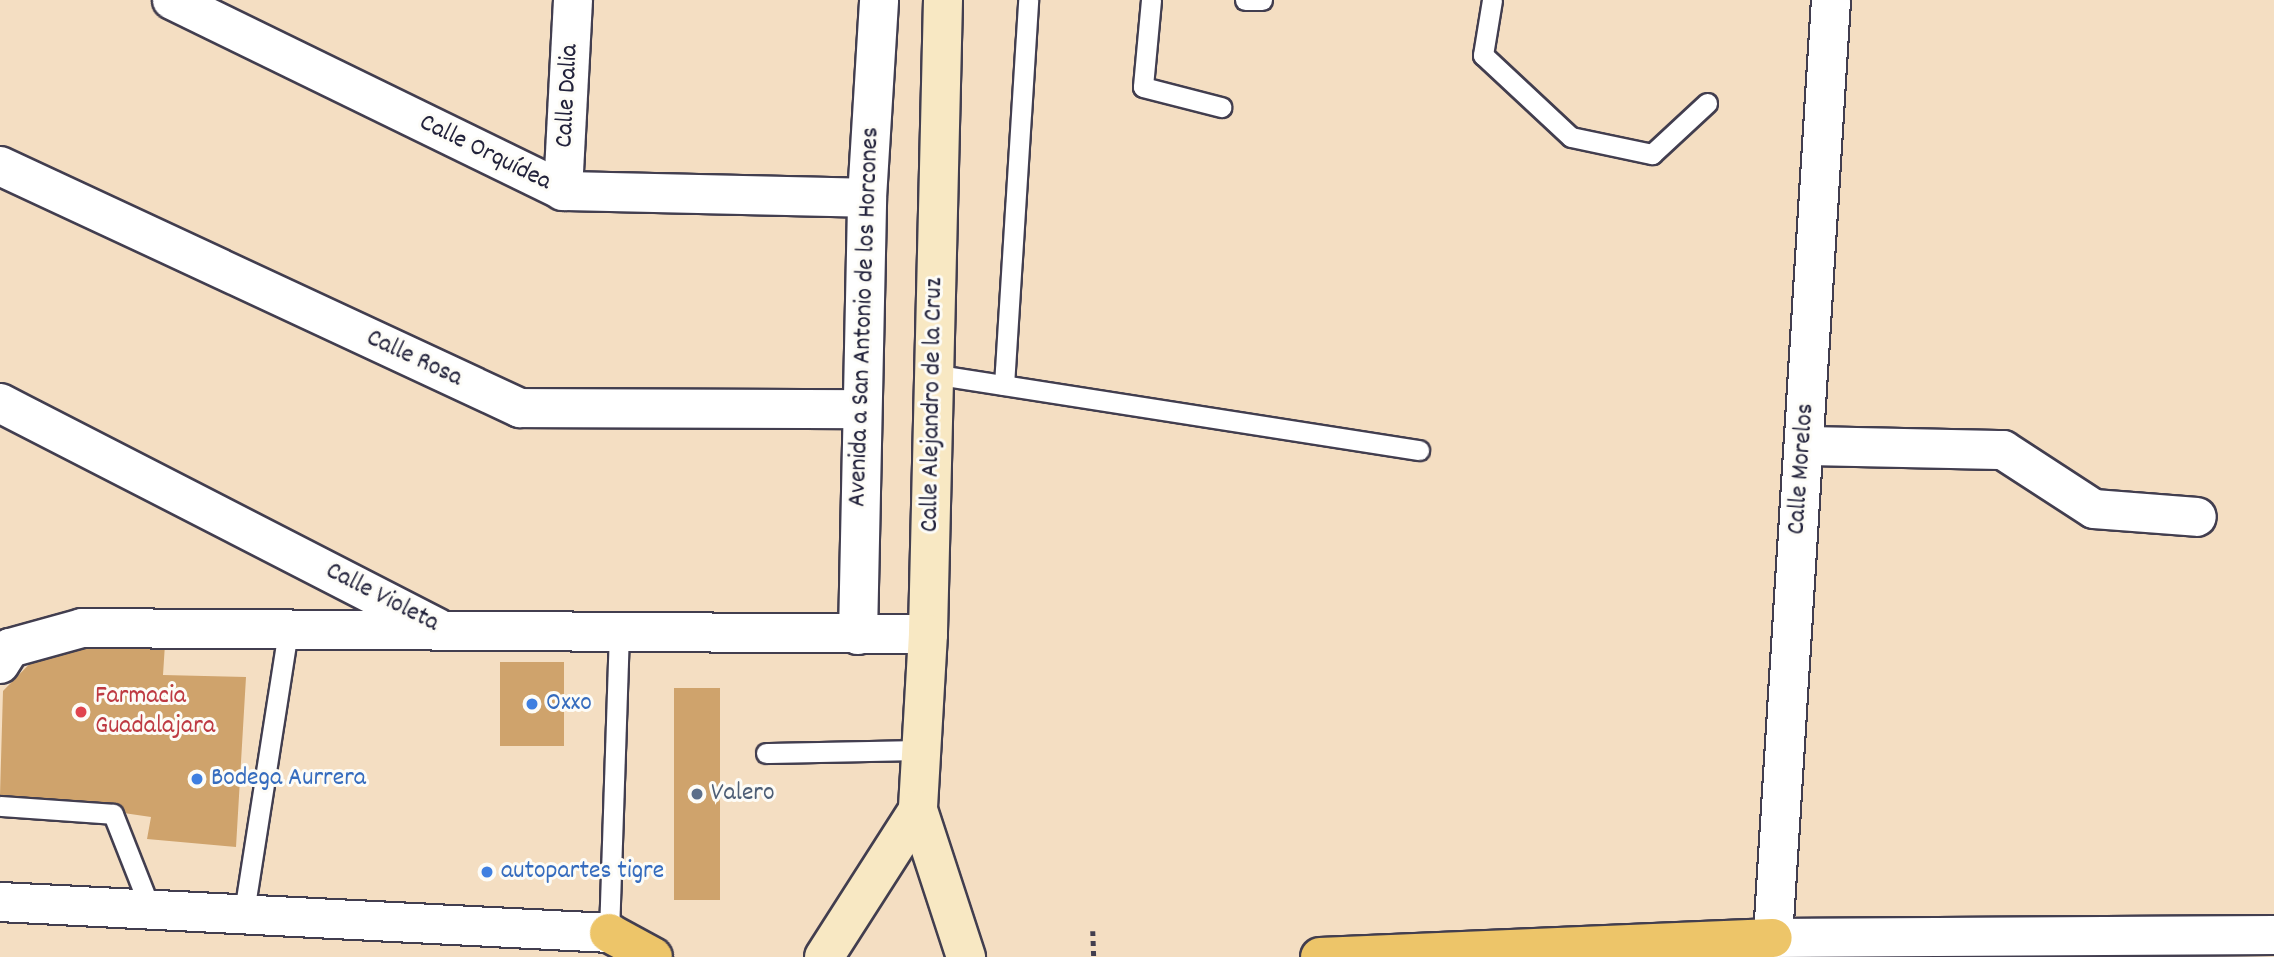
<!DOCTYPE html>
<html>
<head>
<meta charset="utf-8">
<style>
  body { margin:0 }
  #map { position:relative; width:2274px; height:957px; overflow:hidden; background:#f4dec2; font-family:Dekko,sans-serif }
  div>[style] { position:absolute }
  .building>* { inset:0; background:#cfa36c; transform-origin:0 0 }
  .path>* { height:4.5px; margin-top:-2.25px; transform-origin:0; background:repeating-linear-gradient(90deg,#423e4f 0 5px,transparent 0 10px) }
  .roads { filter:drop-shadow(2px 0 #423e4f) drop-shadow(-2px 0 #423e4f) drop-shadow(0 2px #423e4f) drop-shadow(0 -2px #423e4f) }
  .lane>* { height:19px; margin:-9.5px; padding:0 9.5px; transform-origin:9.5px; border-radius:9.5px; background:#fff }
  .street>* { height:38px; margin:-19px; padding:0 19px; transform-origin:19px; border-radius:19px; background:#fff }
  .secondary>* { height:38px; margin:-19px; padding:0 19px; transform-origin:19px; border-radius:19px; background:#f8e8c3 }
  .highway>* { height:38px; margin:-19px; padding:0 19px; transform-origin:19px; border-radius:19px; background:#edc569 }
  .dots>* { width:19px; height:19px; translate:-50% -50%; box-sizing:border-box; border:4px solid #fdfcf7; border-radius:50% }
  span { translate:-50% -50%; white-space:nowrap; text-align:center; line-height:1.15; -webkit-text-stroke:6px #fdfcf7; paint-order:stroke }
  .street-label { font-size:26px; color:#22223b }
  .health-label { font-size:26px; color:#be3a42 }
  .left { translate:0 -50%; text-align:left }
  .shop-label { font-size:26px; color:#366cbe }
  .service-label { font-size:26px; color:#4e5e75 }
</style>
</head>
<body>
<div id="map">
  <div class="building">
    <i style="clip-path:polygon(52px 641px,165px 644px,163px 675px,246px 677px,236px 847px,147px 839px,151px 817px,0 795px,3px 691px)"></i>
    <i style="left:500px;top:662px;width:64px;height:84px"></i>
    <i style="left:674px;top:688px;width:46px;height:212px"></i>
  </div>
  <div class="path">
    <i style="left:1093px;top:931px;width:26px;rotate:88deg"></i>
  </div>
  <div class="roads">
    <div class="lane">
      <i style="left:1151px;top:0;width:87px;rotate:95.3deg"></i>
      <i style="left:1143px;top:87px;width:81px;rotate:14.4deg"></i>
      <i style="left:1245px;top:0;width:17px"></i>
      <i style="left:1492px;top:0;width:56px;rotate:99.3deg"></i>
      <i style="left:1483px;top:55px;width:120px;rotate:43deg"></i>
      <i style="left:1571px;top:137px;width:83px;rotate:11.9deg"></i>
      <i style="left:1652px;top:154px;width:75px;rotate:-42.8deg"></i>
      <i style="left:933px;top:374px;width:492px;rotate:8.9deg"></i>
      <i style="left:1004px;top:385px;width:386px;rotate:-86.4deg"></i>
      <i style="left:766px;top:753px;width:156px;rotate:-1.1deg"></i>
      <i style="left:0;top:806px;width:113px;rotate:4deg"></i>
      <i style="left:113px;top:814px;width:101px;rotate:68.5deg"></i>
      <i style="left:244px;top:912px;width:285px;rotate:-81.1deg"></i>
      <i style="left:609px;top:933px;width:300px;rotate:-88.1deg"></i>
    </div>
    <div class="street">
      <i style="left:172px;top:0;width:435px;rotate:26deg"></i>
      <i style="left:563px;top:191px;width:304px;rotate:1.3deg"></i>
      <i style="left:1831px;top:0;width:940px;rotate:93.54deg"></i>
      <i style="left:1773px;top:938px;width:501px;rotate:-0.34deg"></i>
      <i style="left:0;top:166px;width:574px;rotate:24.96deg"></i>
      <i style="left:520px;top:408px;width:340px;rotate:0.2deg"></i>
      <i style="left:563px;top:191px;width:191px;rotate:-87deg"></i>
      <i style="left:0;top:403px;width:492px;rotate:27.2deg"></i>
      <i style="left:1804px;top:446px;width:199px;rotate:1.2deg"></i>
      <i style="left:2003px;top:450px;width:108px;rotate:33deg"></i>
      <i style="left:2094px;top:509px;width:103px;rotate:4.4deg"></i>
      <i style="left:858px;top:635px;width:437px;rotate:-88.8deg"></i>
      <i style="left:867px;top:198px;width:198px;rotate:-86.5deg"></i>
      <i style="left:0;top:664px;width:19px;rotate:-58deg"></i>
      <i style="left:10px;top:648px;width:75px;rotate:-15.5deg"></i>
      <i style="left:82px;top:628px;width:846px;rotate:0.41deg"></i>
      <i style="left:0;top:902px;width:610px;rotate:2.91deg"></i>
    </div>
    <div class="secondary">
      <i style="left:943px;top:0;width:634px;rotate:91.36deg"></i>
      <i style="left:928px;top:634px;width:176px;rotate:93.3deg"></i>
      <i style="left:918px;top:810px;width:155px;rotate:71.9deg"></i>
      <i style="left:824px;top:957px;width:174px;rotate:-57.4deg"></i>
    </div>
    <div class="highway">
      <i style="left:609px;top:933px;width:50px;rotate:28.6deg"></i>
      <i style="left:1320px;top:957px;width:453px;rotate:-2.4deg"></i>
    </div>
  </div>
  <div class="dots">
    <i style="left:532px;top:704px;background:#3f7fe0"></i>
    <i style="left:81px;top:712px;background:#e0444e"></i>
    <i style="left:197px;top:779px;background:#3f7fe0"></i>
    <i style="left:697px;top:794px;background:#5c6f8a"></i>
    <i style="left:487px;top:872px;background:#3f7fe0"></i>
  </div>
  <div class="street-label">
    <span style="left:568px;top:96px;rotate:-87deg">Calle Dalia</span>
    <span style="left:485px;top:153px;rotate:26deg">Calle Orquídea</span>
    <span style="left:865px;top:317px;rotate:-88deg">Avenida a San Antonio de los Horcones</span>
    <span style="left:414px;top:359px;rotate:25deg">Calle Rosa</span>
    <span style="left:933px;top:405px;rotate:-89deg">Calle Alejandro de la Cruz</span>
    <span style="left:1802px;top:469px;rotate:-86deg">Calle Morelos</span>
    <span style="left:382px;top:598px;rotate:27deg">Calle Violeta</span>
  </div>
  <div class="health-label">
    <span class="left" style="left:95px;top:712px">Farmacia<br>Guadalajara</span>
  </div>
  <div class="shop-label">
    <span class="left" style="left:546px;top:704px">Oxxo</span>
    <span class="left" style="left:211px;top:779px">Bodega Aurrera</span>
    <span class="left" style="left:501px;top:872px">autopartes tigre</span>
  </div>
  <div class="service-label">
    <span class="left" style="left:711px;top:794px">Valero</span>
  </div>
</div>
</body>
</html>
